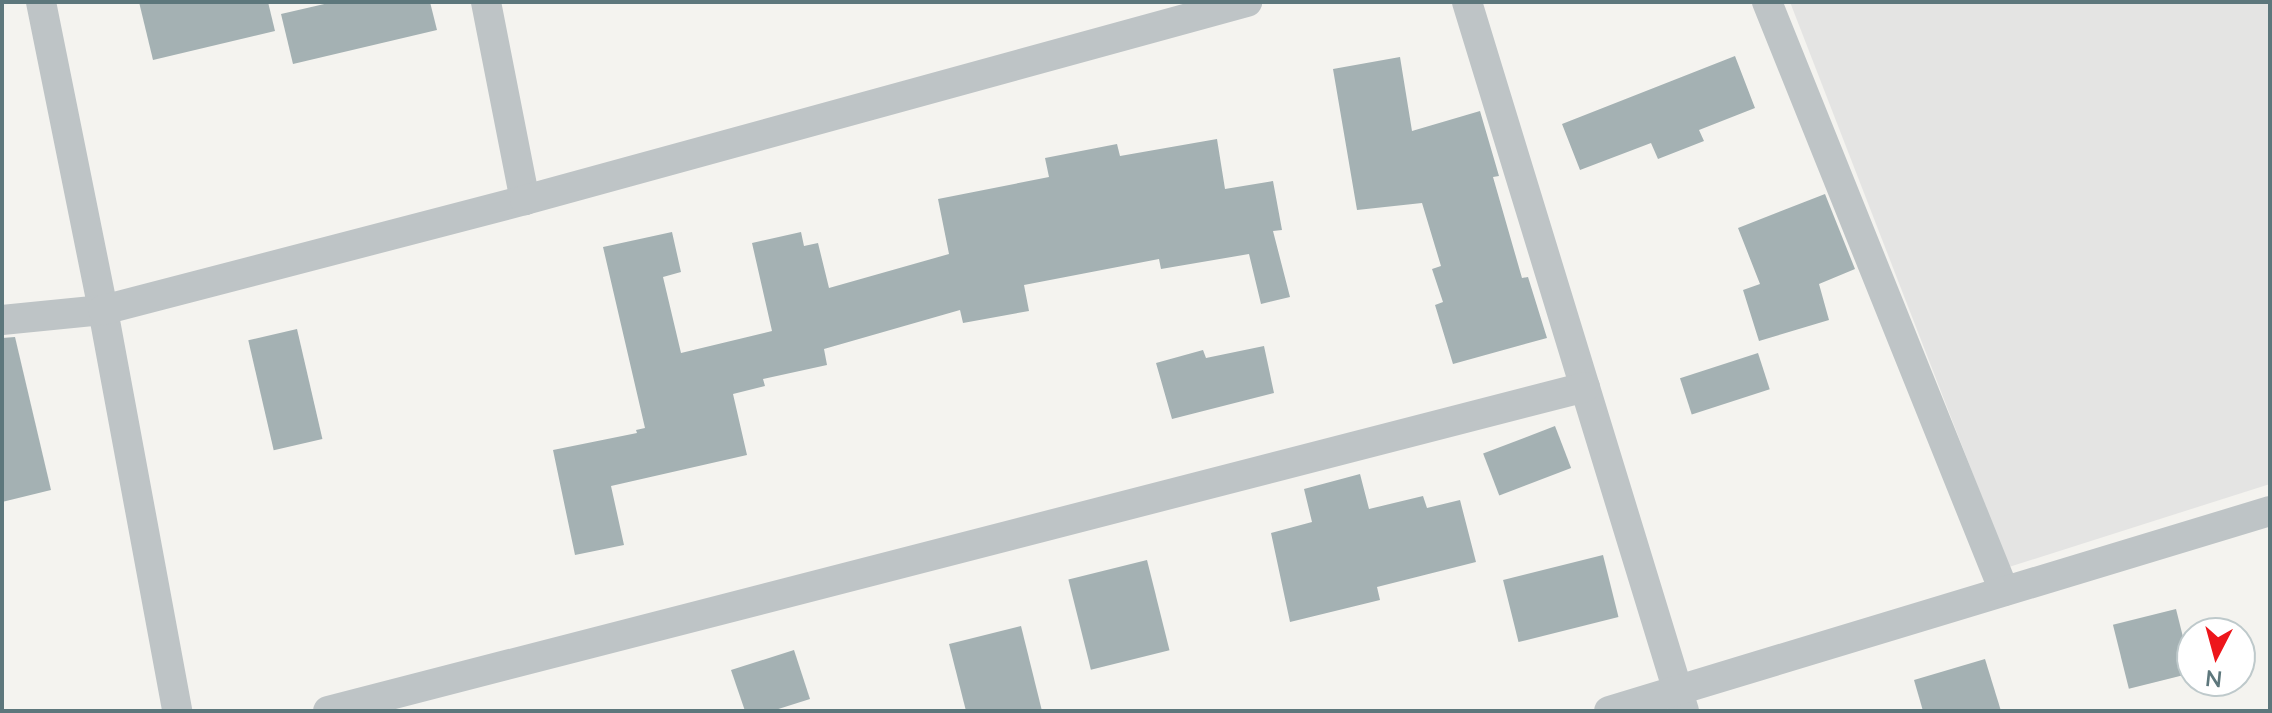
<!DOCTYPE html>
<html>
<head>
<meta charset="utf-8">
<style>
  body { margin:0 }
  #map { position:relative; width:2272px; height:713px; overflow:hidden; background:#f4f3ef; font-family:Lato,sans-serif }
  div>[style] { position:absolute }
  .built>* { inset:0; background:#e4e4e3 }
  .building>* { inset:0; background:#a4b1b3; transform-origin:0 0 }
  .minor>* { height:30px; margin:-15px; padding:0 15px; transform-origin:15px; border-radius:15px; background:#bec4c6 }
  span { translate:-50% -50%; white-space:nowrap; text-align:center; line-height:1.15; -webkit-text-stroke:8px #fff; paint-order:stroke }
  .frame { position:absolute; inset:0; border:4px solid #5d777c; pointer-events:none }
  .north { position:absolute; left:2176px; top:617px; width:80px; height:80px; box-sizing:border-box; background:#fff; border:2px solid #bec9cb; border-radius:50%; rotate:186deg; font-size:22px; font-weight:700; line-height:32px; text-align:center; color:#5d777c }
  .north::after { content:''; display:block; margin:auto; width:28px; height:36px; background:#ed161b; clip-path:polygon(50% 0,100% 100%,50% 72%,0 100%) }
</style>
</head>
<body>
<div id="map">
  <div class="built">
    <i style="clip-path:polygon(1790px 2px,2270px 2px,2270px 484px,2009px 567px)"></i>
  </div>
  <div class="building">
    <i style="clip-path:polygon(139px 2px,268px 2px,275px 31px,153px 60px)"></i>
    <i style="clip-path:polygon(333px 2px,430px 2px,437px 30px,293px 64px,281px 14px)"></i>
    <i style="clip-path:polygon(1735px 56px,1755px 108px,1699px 130px,1704px 141px,1658px 159px,1651px 143px,1580px 170px,1562px 124px)"></i>
    <i style="clip-path:polygon(1400px 57px,1412px 131px,1480px 111px,1499px 176px,1493px 177px,1522px 278px,1528px 277px,1547px 338px,1453px 364px,1435px 305px,1443px 302px,1432px 269px,1441px 266px,1422px 203px,1357px 210px,1333px 69px)"></i>
    <i style="clip-path:polygon(1217px 139px,1225px 189px,1273px 181px,1282px 230px,1273px 231px,1290px 297px,1261px 304px,1249px 254px,1161px 269px,1159px 259px,1024px 285px,1029px 311px,963px 323px,960px 310px,824px 349px,827px 365px,763px 379px,765px 386px,733px 394px,747px 455px,611px 486px,624px 545px,575px 555px,553px 450px,637px 433px,636px 430px,645px 428px,603px 247px,672px 232px,681px 272px,663px 277px,681px 353px,772px 331px,752px 243px,801px 232px,804px 246px,818px 243px,829px 288px,949px 254px,938px 199px,1049px 177px,1045px 158px,1117px 144px,1120px 156px)"></i>
    <i style="clip-path:polygon(1825px 194px,1855px 269px,1819px 284px,1829px 320px,1759px 341px,1743px 290px,1760px 284px,1738px 228px)"></i>
    <i style="left:297px;top:329px;width:113px;height:50px;rotate:77deg"></i>
    <i style="clip-path:polygon(15px 337px,51px 490px,2px 502px,2px 338px)"></i>
    <i style="clip-path:polygon(1264px 346px,1274px 393px,1172px 419px,1156px 363px,1203px 350px,1206px 358px)"></i>
    <i style="left:1758px;top:353px;width:38px;height:82px;rotate:72deg"></i>
    <i style="left:1555px;top:426px;width:45px;height:77px;rotate:69deg"></i>
    <i style="clip-path:polygon(1360px 474px,1369px 509px,1423px 496px,1427px 508px,1460px 500px,1476px 562px,1377px 587px,1380px 600px,1290px 622px,1271px 533px,1312px 522px,1304px 489px)"></i>
    <i style="left:1603px;top:555px;width:64px;height:103px;rotate:76deg"></i>
    <i style="left:1147px;top:560px;width:93px;height:81px;rotate:76deg"></i>
    <i style="left:2176px;top:609px;width:66px;height:65px;rotate:76deg"></i>
    <i style="clip-path:polygon(1021px 626px,1042px 711px,966px 711px,949px 644px)"></i>
    <i style="clip-path:polygon(794px 650px,810px 699px,772px 711px,745px 711px,731px 670px)"></i>
    <i style="clip-path:polygon(1985px 659px,2001px 711px,1923px 711px,1914px 680px)"></i>
  </div>
  <div class="minor">
    <i style="left:41px;top:2px;width:314px;rotate:78.6deg"></i>
    <i style="left:103px;top:310px;width:408px;rotate:79.5deg"></i>
    <i style="left:486px;top:2px;width:202px;rotate:78.9deg"></i>
    <i style="left:1467px;top:2px;width:741px;rotate:72.98deg"></i>
    <i style="left:1767px;top:2px;width:635px;rotate:68.08deg"></i>
    <i style="left:2px;top:320px;width:101px;rotate:-5.7deg"></i>
    <i style="left:103px;top:310px;width:436px;rotate:-14.6deg"></i>
    <i style="left:525px;top:200px;width:749px;rotate:-15.34deg"></i>
    <i style="left:328px;top:711px;width:1298px;rotate:-14.45deg"></i>
    <i style="left:1609px;top:711px;width:691px;rotate:-16.83deg"></i>
  </div>
  <div class="frame"></div>
  <div class="north">N</div>
</div>
</body>
</html>
